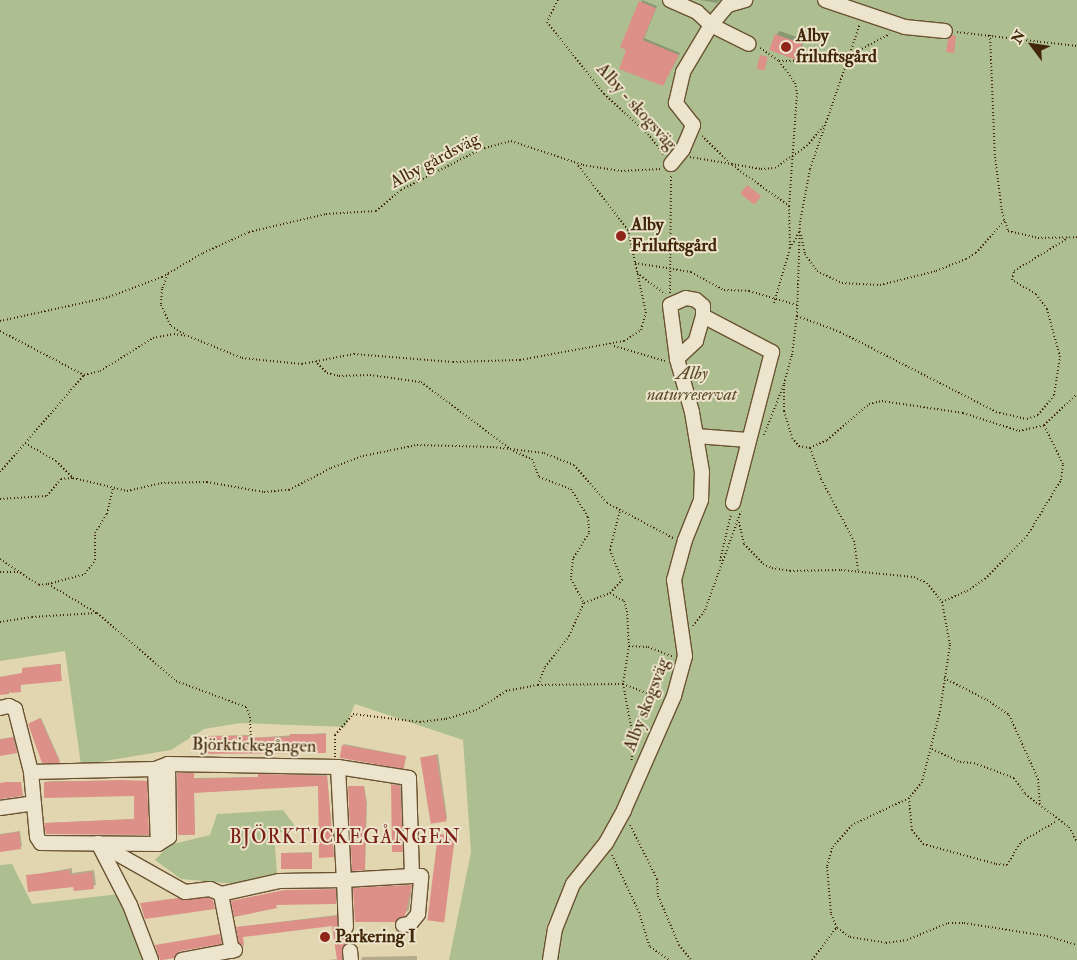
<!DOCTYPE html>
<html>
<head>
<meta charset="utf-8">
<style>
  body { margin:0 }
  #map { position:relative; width:1077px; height:960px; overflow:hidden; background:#e1d6b0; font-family:"IM FELL Double Pica",serif }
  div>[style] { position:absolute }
  .green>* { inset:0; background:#adbf90 }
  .shadow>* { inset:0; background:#0003 }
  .building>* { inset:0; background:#dd9088; transform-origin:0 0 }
  .path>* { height:2px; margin-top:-1px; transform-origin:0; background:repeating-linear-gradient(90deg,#422608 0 1px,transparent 0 3.5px) }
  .roads { filter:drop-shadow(1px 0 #6a5232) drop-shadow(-1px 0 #6a5232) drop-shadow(0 1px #6a5232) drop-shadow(0 -1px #6a5232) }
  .minor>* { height:14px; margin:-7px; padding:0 7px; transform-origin:7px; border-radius:7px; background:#ece4cc }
  .dots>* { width:14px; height:14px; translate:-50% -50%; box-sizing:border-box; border:2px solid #ece4cc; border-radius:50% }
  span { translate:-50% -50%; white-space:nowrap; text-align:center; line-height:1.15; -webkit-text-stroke:4px #ece4cc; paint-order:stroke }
  .poi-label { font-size:18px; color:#422608; font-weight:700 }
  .left { translate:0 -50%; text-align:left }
  .street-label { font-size:18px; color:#422608 }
  .park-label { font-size:18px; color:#5d4c2a; font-style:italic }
  .neighbourhood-label { font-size:19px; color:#7a1f14; letter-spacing:1px }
  .north { position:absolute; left:1007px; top:20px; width:50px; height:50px; -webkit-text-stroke:4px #ece4cc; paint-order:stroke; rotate:301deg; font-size:14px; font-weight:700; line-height:20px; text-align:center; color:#422608 }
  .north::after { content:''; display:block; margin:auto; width:18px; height:22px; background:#422608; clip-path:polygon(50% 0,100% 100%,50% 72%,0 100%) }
</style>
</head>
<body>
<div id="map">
  <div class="green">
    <i style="clip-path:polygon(0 0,1077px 0,1077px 960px,555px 960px,561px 929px,579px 885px,607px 835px,569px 879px,547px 925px,542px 960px,449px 960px,471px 852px,463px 740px,355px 704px,345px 727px,240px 723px,204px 729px,171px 750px,81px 765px,65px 651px,0 661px)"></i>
    <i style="clip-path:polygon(283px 810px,298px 830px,274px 833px,277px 874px,237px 884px,181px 879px,155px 860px,169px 845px,210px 835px,217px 814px)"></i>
    <i style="clip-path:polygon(12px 864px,32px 904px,120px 894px,148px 960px,0 960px,0 865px)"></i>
  </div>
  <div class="shadow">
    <i style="clip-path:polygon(642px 0,657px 6px,644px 38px,680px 53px,664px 83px,628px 49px)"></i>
    <i style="clip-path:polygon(700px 0,720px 0,717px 3px)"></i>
    <i style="clip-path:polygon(780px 31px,805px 40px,796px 58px,776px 35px)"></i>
    <i style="clip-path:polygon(61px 664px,61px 680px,21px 684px,21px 691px,0 694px,0 677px,24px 673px,24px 668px)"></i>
    <i style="clip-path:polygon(41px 718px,60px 761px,59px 761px,30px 723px)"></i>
    <i style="clip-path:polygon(326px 733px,326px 752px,204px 736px,249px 735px,249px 738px)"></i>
    <i style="clip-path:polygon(14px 737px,17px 751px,0 755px,0 739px)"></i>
    <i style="clip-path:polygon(344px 744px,406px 756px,404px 766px,343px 745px)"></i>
    <i style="clip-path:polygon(438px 754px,447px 818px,445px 820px,421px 758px)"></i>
    <i style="clip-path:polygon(179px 773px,194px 773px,194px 778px,259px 777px,260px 774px,327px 775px,334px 855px,319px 785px,194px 792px,195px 833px)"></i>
    <i style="clip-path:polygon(147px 781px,148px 834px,46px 823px,136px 819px,135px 795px,46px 781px)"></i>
    <i style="clip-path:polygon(393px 784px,401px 785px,403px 850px,393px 851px)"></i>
    <i style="clip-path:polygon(350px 786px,364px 786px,367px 803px,365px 869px)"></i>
    <i style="clip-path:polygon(20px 831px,22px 846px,1px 851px,0 834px)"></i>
    <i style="clip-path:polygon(439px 835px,455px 836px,443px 921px)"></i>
    <i style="clip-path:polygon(312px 852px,312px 867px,283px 853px)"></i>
    <i style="clip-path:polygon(72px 868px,72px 873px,94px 870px,96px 885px,75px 890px,74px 885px,28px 876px)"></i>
    <i style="clip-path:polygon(412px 885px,409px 910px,394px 921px,355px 888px)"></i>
    <i style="clip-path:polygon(337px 915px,339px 930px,347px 936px,352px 933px,353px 941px,342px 946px,344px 960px,328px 960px,338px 959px,334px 924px,238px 927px)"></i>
    <i style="clip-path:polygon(417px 956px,417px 960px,361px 960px,362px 957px)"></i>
  </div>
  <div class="building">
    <i style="clip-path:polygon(639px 1px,656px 8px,643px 40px,679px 55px,663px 86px,619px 69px,626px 50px,620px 47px)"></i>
    <i style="left:775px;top:34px;width:29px;height:17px;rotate:20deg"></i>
    <i style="clip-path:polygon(952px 35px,956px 36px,954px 53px,946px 52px,948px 39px)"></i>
    <i style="left:760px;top:55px;width:8px;height:14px;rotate:14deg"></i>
    <i style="left:747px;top:185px;width:18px;height:11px;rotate:38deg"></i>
    <i style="clip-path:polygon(60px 664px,62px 681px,20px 685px,21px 692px,11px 693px,9px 689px,9px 694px,0 695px,0 677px,22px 673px,22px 668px)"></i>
    <i style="clip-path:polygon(40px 718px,60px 763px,42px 763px,28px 724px)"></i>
    <i style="clip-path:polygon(290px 734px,326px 734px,326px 753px,202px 754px,202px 736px,248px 736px,248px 738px,290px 737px)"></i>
    <i style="clip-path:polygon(13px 737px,17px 753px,0 756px,0 740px)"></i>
    <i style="left:342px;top:745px;width:65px;height:13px;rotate:10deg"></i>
    <i style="left:436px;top:755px;width:67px;height:16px;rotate:81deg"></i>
    <i style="clip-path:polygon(177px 773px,194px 773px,194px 779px,258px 777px,258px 774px,327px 776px,334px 857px,319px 858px,318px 786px,194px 793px,195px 835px,178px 835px)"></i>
    <i style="clip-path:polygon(122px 780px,147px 781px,149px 835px,46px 834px,44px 823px,134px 819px,134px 796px,44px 798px,44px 782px)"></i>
    <i style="clip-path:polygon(6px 782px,21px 782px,23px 796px,0 799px,0 783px)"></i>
    <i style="clip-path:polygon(391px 784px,400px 786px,402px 828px,398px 829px,402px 829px,403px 852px,392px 852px)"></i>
    <i style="clip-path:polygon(348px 786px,364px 786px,366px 804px,365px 870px,352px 871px)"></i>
    <i style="clip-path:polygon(19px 832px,21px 849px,0 852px,0 835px)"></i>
    <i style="left:438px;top:834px;width:17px;height:87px;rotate:7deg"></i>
    <i style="left:281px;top:853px;width:31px;height:16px"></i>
    <i style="clip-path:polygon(70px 870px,70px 875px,92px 872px,94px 889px,74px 891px,73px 887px,28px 892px,26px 875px)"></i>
    <i style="clip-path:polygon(412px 885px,405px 916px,395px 922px,355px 922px,353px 888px)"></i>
    <i style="clip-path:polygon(336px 889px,336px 904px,276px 905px,277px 908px,234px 917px,231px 901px,284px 890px)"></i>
    <i style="clip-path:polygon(178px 898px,209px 898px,213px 900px,215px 909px,145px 919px,140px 903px)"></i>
    <i style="clip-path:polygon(337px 916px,338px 931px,346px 936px,352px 933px,353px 943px,342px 947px,342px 960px,337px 960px,332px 926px,243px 937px,244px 946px,239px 943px,236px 927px)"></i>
    <i style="clip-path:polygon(220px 934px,222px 944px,180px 951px,174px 958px,163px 960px,160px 960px,155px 945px)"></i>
  </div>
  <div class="path">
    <i style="left:558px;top:0;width:25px;rotate:117deg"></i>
    <i style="left:547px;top:22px;width:92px;rotate:51.6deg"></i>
    <i style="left:604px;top:94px;width:59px;rotate:42.3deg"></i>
    <i style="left:648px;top:134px;width:26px;rotate:53deg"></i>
    <i style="left:957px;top:32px;width:121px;rotate:6.7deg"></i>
    <i style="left:990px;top:35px;width:122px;rotate:87.7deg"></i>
    <i style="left:995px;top:157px;width:55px;rotate:82.7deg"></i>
    <i style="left:1002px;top:212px;width:20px;rotate:72deg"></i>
    <i style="left:1008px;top:231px;width:31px;rotate:13deg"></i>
    <i style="left:1038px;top:238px;width:39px;rotate:-1deg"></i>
    <i style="left:760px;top:48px;width:23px;rotate:34deg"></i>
    <i style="left:779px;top:61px;width:27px;rotate:54deg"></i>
    <i style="left:795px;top:83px;width:10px;rotate:79deg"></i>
    <i style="left:797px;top:93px;width:113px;rotate:94deg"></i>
    <i style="left:789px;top:206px;width:42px;rotate:88.6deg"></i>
    <i style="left:790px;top:248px;width:20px;rotate:-60deg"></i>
    <i style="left:779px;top:61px;width:61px;rotate:-0.9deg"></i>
    <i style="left:840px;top:60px;width:56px;rotate:-27.5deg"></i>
    <i style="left:702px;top:136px;width:37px;rotate:44deg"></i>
    <i style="left:690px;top:157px;width:72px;rotate:9.6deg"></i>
    <i style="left:761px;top:169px;width:14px;rotate:-4deg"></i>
    <i style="left:775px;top:168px;width:39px;rotate:-35deg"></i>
    <i style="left:807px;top:146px;width:28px;rotate:-51deg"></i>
    <i style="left:732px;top:165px;width:70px;rotate:35.7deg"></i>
    <i style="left:801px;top:235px;width:19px;rotate:78deg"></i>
    <i style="left:805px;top:254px;width:21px;rotate:55deg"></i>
    <i style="left:817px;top:271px;width:28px;rotate:26deg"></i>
    <i style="left:842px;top:283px;width:38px;rotate:3deg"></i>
    <i style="left:880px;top:285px;width:58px;rotate:-14deg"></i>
    <i style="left:936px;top:271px;width:32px;rotate:-22deg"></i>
    <i style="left:966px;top:259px;width:12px;rotate:-31deg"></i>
    <i style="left:976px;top:253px;width:44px;rotate:-48.7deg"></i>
    <i style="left:635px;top:263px;width:57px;rotate:9.1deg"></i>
    <i style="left:691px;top:272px;width:38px;rotate:29deg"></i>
    <i style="left:724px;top:290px;width:25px;rotate:2deg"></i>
    <i style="left:749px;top:291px;width:50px;rotate:16.3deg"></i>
    <i style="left:637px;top:273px;width:35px;rotate:37deg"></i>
    <i style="left:168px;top:274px;width:16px;rotate:112deg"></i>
    <i style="left:162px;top:289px;width:16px;rotate:94deg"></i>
    <i style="left:161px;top:305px;width:23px;rotate:65deg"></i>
    <i style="left:171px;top:326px;width:17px;rotate:31deg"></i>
    <i style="left:670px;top:293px;width:118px;rotate:-89.5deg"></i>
    <i style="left:774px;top:303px;width:57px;rotate:-73.8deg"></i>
    <i style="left:797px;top:316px;width:46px;rotate:20.4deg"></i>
    <i style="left:840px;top:332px;width:175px;rotate:27.1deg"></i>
    <i style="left:996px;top:412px;width:32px;rotate:13deg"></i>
    <i style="left:1027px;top:419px;width:12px;rotate:-20deg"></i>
    <i style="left:1038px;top:415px;width:26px;rotate:-51deg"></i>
    <i style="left:1054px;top:395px;width:38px;rotate:-81deg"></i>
    <i style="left:1060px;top:357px;width:50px;rotate:-105.2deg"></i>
    <i style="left:1047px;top:309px;width:19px;rotate:-126deg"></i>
    <i style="left:1036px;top:294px;width:28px;rotate:-150deg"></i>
    <i style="left:1012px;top:280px;width:9px;rotate:-77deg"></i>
    <i style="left:1014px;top:271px;width:63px;rotate:-31.4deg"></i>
    <i style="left:0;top:321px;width:112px;rotate:-12.4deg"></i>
    <i style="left:109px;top:297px;width:57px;rotate:-20.7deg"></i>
    <i style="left:162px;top:277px;width:48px;rotate:-30.3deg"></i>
    <i style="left:203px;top:253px;width:51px;rotate:-24.5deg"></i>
    <i style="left:249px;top:232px;width:79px;rotate:-13.2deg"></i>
    <i style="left:326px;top:214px;width:50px;rotate:-3.4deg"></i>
    <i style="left:376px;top:211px;width:33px;rotate:-40deg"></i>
    <i style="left:401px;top:190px;width:90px;rotate:-27.1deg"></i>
    <i style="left:481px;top:149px;width:31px;rotate:-15deg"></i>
    <i style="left:511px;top:141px;width:76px;rotate:18.4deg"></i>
    <i style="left:583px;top:165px;width:38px;rotate:9deg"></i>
    <i style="left:621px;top:171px;width:41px;rotate:-2.8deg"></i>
    <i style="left:0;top:331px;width:95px;rotate:27.6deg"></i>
    <i style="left:614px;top:346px;width:53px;rotate:16.4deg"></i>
    <i style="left:315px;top:361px;width:17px;rotate:45deg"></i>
    <i style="left:327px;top:373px;width:12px;rotate:14deg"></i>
    <i style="left:339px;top:376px;width:31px;rotate:-2deg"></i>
    <i style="left:370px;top:375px;width:51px;rotate:7.8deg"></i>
    <i style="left:421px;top:382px;width:110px;rotate:36.9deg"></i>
    <i style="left:784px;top:385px;width:26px;rotate:90deg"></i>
    <i style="left:784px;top:411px;width:28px;rotate:73deg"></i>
    <i style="left:792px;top:438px;width:11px;rotate:49deg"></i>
    <i style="left:799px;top:446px;width:11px;rotate:10deg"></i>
    <i style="left:810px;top:448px;width:19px;rotate:-25deg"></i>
    <i style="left:827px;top:440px;width:55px;rotate:-40.6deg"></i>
    <i style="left:869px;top:404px;width:13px;rotate:-13deg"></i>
    <i style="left:882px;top:401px;width:82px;rotate:8.4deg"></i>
    <i style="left:963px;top:413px;width:59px;rotate:17.8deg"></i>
    <i style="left:1019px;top:431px;width:26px;rotate:-13deg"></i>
    <i style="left:1044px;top:425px;width:45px;rotate:-43.2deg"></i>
    <i style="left:764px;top:435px;width:55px;rotate:-68.6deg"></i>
    <i style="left:784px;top:384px;width:30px;rotate:-75deg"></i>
    <i style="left:792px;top:355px;width:39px;rotate:-83deg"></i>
    <i style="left:797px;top:316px;width:94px;rotate:-88.2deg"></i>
    <i style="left:800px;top:222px;width:54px;rotate:-79.3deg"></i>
    <i style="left:810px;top:169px;width:153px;rotate:-71deg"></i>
    <i style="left:25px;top:443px;width:36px;rotate:30deg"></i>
    <i style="left:56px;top:461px;width:24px;rotate:45deg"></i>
    <i style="left:73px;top:478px;width:56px;rotate:13.5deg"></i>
    <i style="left:127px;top:491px;width:35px;rotate:-13deg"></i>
    <i style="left:161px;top:483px;width:46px;rotate:-1.2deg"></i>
    <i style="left:207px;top:482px;width:58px;rotate:10deg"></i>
    <i style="left:264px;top:492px;width:25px;rotate:-5deg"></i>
    <i style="left:289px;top:490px;width:47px;rotate:-27.6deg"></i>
    <i style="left:331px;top:468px;width:34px;rotate:-21deg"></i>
    <i style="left:363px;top:456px;width:55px;rotate:-11.5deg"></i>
    <i style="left:417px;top:445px;width:76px;rotate:1.5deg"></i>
    <i style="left:493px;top:447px;width:51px;rotate:6.7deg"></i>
    <i style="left:544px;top:453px;width:32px;rotate:22deg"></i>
    <i style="left:574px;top:465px;width:50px;rotate:49deg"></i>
    <i style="left:607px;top:503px;width:75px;rotate:27.9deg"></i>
    <i style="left:810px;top:448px;width:33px;rotate:70deg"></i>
    <i style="left:821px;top:479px;width:70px;rotate:62deg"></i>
    <i style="left:854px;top:541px;width:29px;rotate:82deg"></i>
    <i style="left:513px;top:451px;width:21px;rotate:23deg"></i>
    <i style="left:532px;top:459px;width:19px;rotate:69deg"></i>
    <i style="left:539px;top:477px;width:34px;rotate:21deg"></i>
    <i style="left:571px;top:489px;width:33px;rotate:59deg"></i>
    <i style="left:588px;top:517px;width:16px;rotate:86deg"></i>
    <i style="left:589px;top:533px;width:31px;rotate:122deg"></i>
    <i style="left:573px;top:559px;width:20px;rotate:96deg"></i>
    <i style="left:571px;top:579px;width:27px;rotate:62deg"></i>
    <i style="left:0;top:472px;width:128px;rotate:-49.1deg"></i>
    <i style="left:84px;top:375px;width:16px;rotate:-14deg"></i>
    <i style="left:100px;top:371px;width:62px;rotate:-31.9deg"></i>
    <i style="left:153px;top:338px;width:21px;rotate:-11deg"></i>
    <i style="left:174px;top:334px;width:14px;rotate:8deg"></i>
    <i style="left:188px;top:336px;width:58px;rotate:22.2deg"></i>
    <i style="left:242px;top:358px;width:60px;rotate:5.7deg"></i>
    <i style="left:302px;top:364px;width:53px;rotate:-10.9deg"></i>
    <i style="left:354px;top:354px;width:99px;rotate:4.6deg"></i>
    <i style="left:453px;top:362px;width:67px;rotate:-1.7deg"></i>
    <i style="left:520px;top:360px;width:106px;rotate:-10.4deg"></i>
    <i style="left:624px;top:341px;width:20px;rotate:-33deg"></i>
    <i style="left:641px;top:330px;width:18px;rotate:-74deg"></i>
    <i style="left:646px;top:313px;width:85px;rotate:-102.2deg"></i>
    <i style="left:628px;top:230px;width:83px;rotate:-127.7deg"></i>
    <i style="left:0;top:499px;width:47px;rotate:-3.7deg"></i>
    <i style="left:47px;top:496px;width:22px;rotate:-51deg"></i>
    <i style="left:61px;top:479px;width:12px;rotate:-5deg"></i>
    <i style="left:739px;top:522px;width:23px;rotate:77deg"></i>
    <i style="left:744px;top:544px;width:28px;rotate:46deg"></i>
    <i style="left:763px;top:564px;width:10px;rotate:24deg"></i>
    <i style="left:772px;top:568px;width:18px;rotate:9deg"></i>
    <i style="left:790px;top:571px;width:51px;rotate:-1.1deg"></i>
    <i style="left:841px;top:570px;width:73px;rotate:5.5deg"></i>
    <i style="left:914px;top:577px;width:14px;rotate:25deg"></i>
    <i style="left:927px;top:583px;width:24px;rotate:52deg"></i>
    <i style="left:942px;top:602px;width:44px;rotate:79.5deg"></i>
    <i style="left:950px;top:645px;width:67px;rotate:98.6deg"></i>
    <i style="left:940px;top:711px;width:73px;rotate:104.2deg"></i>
    <i style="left:922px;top:782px;width:21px;rotate:129deg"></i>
    <i style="left:909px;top:798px;width:63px;rotate:154.7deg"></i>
    <i style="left:852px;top:825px;width:30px;rotate:131deg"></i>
    <i style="left:832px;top:848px;width:20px;rotate:105deg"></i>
    <i style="left:827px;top:867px;width:47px;rotate:85.1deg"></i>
    <i style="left:831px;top:914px;width:15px;rotate:67deg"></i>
    <i style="left:837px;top:928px;width:16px;rotate:35deg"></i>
    <i style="left:850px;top:937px;width:36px;rotate:9deg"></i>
    <i style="left:886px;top:943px;width:21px;rotate:-8deg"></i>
    <i style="left:907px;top:940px;width:44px;rotate:-22.5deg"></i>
    <i style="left:948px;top:923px;width:16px"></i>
    <i style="left:964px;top:923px;width:84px;rotate:8.9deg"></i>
    <i style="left:1047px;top:936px;width:31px;rotate:17deg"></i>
    <i style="left:0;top:559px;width:47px;rotate:33.7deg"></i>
    <i style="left:39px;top:585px;width:9px;rotate:-6deg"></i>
    <i style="left:48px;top:584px;width:57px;rotate:30.6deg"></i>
    <i style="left:97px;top:613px;width:104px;rotate:40.7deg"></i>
    <i style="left:176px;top:681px;width:75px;rotate:20.4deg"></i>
    <i style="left:246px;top:707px;width:11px;rotate:68deg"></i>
    <i style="left:250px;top:717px;width:38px;rotate:88deg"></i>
    <i style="left:720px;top:561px;width:48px;rotate:-76.8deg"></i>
    <i style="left:0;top:572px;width:21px"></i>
    <i style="left:48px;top:584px;width:38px;rotate:-15deg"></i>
    <i style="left:85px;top:574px;width:17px;rotate:-54deg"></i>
    <i style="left:95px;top:560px;width:27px;rotate:-90deg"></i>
    <i style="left:95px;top:533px;width:22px;rotate:-58deg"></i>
    <i style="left:107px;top:514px;width:26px;rotate:-77deg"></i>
    <i style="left:610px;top:593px;width:16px;rotate:30deg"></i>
    <i style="left:624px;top:601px;width:10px;rotate:73deg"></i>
    <i style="left:627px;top:611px;width:35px;rotate:87deg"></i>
    <i style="left:629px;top:646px;width:38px;rotate:99deg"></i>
    <i style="left:623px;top:684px;width:59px;rotate:79.3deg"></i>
    <i style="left:634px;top:742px;width:21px;rotate:98deg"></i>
    <i style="left:942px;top:602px;width:27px;rotate:-24deg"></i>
    <i style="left:967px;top:591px;width:22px;rotate:-34deg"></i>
    <i style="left:985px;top:579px;width:60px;rotate:-45.7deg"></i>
    <i style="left:1027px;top:536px;width:66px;rotate:-58.7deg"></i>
    <i style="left:1061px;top:480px;width:16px;rotate:-83deg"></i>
    <i style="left:1063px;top:464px;width:43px;rotate:-116deg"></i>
    <i style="left:0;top:622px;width:32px;rotate:-9deg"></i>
    <i style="left:32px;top:617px;width:65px;rotate:-3.5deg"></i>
    <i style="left:693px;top:626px;width:20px;rotate:-53deg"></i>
    <i style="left:705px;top:610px;width:105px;rotate:-70deg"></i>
    <i style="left:629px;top:646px;width:19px;rotate:3deg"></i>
    <i style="left:648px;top:647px;width:26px;rotate:21deg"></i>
    <i style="left:944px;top:678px;width:48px;rotate:27.1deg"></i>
    <i style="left:987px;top:700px;width:27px;rotate:34deg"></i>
    <i style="left:1009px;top:715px;width:70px;rotate:65.6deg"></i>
    <i style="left:1038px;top:779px;width:26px;rotate:86deg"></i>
    <i style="left:538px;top:685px;width:19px;rotate:-69deg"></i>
    <i style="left:545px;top:667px;width:39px;rotate:-52deg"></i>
    <i style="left:569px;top:636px;width:36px;rotate:-66deg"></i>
    <i style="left:584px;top:603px;width:28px;rotate:-21deg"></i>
    <i style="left:610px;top:593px;width:18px;rotate:-47deg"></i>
    <i style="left:622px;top:580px;width:32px;rotate:-112deg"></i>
    <i style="left:610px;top:550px;width:41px;rotate:-76deg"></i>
    <i style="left:932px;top:749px;width:31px;rotate:25deg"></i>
    <i style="left:960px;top:762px;width:14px;rotate:4deg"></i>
    <i style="left:974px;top:763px;width:43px;rotate:20.6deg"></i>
    <i style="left:1014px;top:778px;width:19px;rotate:55deg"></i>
    <i style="left:1025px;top:794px;width:55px;rotate:36.9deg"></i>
    <i style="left:1069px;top:827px;width:17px;rotate:62deg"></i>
    <i style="left:335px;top:757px;width:22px;rotate:-90deg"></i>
    <i style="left:335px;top:735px;width:28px;rotate:-49deg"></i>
    <i style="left:353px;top:714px;width:67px;rotate:6.8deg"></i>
    <i style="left:420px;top:722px;width:26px;rotate:-7deg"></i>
    <i style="left:446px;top:719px;width:31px;rotate:-17deg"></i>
    <i style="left:476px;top:710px;width:36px;rotate:-32deg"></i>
    <i style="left:506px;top:691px;width:33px;rotate:-11deg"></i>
    <i style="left:538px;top:685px;width:85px;rotate:-0.7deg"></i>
    <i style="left:623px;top:684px;width:40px;rotate:21deg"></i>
    <i style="left:909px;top:798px;width:32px;rotate:85deg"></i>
    <i style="left:912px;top:830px;width:18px;rotate:52deg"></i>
    <i style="left:923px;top:844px;width:76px;rotate:15.3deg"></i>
    <i style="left:996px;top:864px;width:11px;rotate:5deg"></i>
    <i style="left:1007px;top:865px;width:27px;rotate:-59deg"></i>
    <i style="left:1021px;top:842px;width:42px;rotate:-30.3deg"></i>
    <i style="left:630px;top:825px;width:60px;rotate:63.4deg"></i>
    <i style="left:657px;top:879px;width:17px;rotate:87deg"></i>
    <i style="left:658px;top:896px;width:53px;rotate:66.8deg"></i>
    <i style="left:679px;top:945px;width:19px;rotate:51deg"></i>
    <i style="left:612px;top:855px;width:63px;rotate:64.7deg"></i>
    <i style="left:639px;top:912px;width:37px;rotate:73deg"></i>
    <i style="left:650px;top:947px;width:23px;rotate:34deg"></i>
    <i style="left:812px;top:960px;width:40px;rotate:-53deg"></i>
  </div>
  <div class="roads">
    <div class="minor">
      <i style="left:670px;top:0;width:30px;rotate:24deg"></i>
      <i style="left:697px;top:12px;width:19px;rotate:43deg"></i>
      <i style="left:711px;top:25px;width:42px;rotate:26.6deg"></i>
      <i style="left:825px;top:0;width:84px;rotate:18.6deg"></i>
      <i style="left:905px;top:27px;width:40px;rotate:5.7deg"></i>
      <i style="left:671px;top:164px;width:19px;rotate:-51deg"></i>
      <i style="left:683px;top:149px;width:26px;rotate:-67deg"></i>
      <i style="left:693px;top:125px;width:28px;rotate:-128deg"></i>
      <i style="left:676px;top:103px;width:32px;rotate:-77deg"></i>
      <i style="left:683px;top:72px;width:55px;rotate:-59.2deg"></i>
      <i style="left:711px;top:25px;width:26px;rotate:-50deg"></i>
      <i style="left:728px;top:5px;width:18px;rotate:-16deg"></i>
      <i style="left:703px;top:316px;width:78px;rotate:27.6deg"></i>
      <i style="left:772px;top:352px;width:156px;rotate:104.5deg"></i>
      <i style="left:696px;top:436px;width:52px;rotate:4.4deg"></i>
      <i style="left:0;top:708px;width:9px;rotate:-13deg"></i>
      <i style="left:9px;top:706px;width:7px;rotate:27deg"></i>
      <i style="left:15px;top:709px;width:65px;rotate:75.7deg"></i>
      <i style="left:31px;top:772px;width:65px;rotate:84.7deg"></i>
      <i style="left:37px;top:837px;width:7px;rotate:56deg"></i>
      <i style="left:41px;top:843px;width:117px;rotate:0.5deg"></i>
      <i style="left:158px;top:844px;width:75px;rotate:-92.3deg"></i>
      <i style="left:155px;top:769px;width:14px;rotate:-21deg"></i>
      <i style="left:168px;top:764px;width:170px;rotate:1deg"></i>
      <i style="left:31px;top:772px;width:124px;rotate:-1.4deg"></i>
      <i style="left:0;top:808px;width:34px;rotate:-8deg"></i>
      <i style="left:98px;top:843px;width:100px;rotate:29.4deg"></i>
      <i style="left:185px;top:892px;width:25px;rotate:-7deg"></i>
      <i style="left:210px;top:889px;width:12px;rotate:24deg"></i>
      <i style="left:221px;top:894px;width:59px;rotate:-12.6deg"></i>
      <i style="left:279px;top:881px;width:65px;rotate:-0.9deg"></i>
      <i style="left:344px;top:880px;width:68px;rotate:-3.4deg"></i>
      <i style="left:412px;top:876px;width:98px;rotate:-91.8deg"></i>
      <i style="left:409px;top:778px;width:72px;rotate:-171.2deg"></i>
      <i style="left:338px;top:767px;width:113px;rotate:87deg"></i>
      <i style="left:344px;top:880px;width:47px;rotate:87.6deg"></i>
      <i style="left:98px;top:843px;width:70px;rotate:62.7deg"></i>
      <i style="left:130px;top:905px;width:59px;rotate:69.1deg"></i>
      <i style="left:158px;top:844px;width:13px;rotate:-32deg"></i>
      <i style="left:169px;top:837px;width:73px;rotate:-90.8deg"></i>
      <i style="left:221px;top:894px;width:58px;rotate:79.1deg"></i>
      <i style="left:403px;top:925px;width:7px;rotate:-8deg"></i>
      <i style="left:410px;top:924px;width:13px;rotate:-51deg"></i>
      <i style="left:418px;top:914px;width:38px;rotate:-85deg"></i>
      <i style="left:421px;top:876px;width:9px;rotate:180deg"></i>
      <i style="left:350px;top:951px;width:9px;rotate:84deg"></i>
      <i style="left:182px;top:960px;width:54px;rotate:-10.7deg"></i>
      <i style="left:550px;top:960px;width:31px;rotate:-81deg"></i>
      <i style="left:555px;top:929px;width:48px;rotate:-68.2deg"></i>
      <i style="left:573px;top:884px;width:53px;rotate:-51.2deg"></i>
      <i style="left:606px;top:843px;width:38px;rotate:-61deg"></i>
      <i style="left:624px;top:810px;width:124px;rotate:-66.3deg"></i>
      <i style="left:674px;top:696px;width:41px;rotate:-74.6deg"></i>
      <i style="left:685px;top:656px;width:77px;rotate:-98.2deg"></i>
      <i style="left:674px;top:580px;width:41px;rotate:-74.6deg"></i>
      <i style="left:685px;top:540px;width:43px;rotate:-68.2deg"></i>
      <i style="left:701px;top:500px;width:28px;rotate:-88deg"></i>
      <i style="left:702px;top:472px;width:61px;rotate:-99.5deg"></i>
      <i style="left:692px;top:412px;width:55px;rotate:-105.8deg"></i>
      <i style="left:677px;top:359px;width:54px;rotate:-97.4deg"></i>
      <i style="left:670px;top:305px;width:17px;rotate:-24deg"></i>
      <i style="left:686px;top:298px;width:10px;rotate:11deg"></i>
      <i style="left:696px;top:300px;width:9px;rotate:41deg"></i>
      <i style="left:703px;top:306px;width:10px;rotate:90deg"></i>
      <i style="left:703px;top:316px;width:26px;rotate:106deg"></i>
      <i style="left:696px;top:341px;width:26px;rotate:137deg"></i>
    </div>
  </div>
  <div class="dots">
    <i style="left:786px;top:47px;background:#8f2418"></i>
    <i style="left:621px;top:236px;background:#8f2418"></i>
    <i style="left:325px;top:937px;background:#8f2418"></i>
  </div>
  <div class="poi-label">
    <span class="left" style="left:796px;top:47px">Alby<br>friluftsgård</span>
    <span class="left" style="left:631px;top:236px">Alby<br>Friluftsgård</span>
    <span class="left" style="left:335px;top:937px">Parkering I</span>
  </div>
  <div class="street-label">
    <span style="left:636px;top:107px;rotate:48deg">Alby - skogsväg</span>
    <span style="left:435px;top:161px;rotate:-28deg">Alby gårdsväg</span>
    <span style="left:647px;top:705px;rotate:-69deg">Alby skogsväg</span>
    <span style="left:254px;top:746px;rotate:1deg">Björktickegången</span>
  </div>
  <div class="park-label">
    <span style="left:692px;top:385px">Alby<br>naturreservat</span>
  </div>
  <div class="neighbourhood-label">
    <span style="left:345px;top:838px">BJÖRKTICKEGÅNGEN</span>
  </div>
  <div class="north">N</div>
</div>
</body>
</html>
